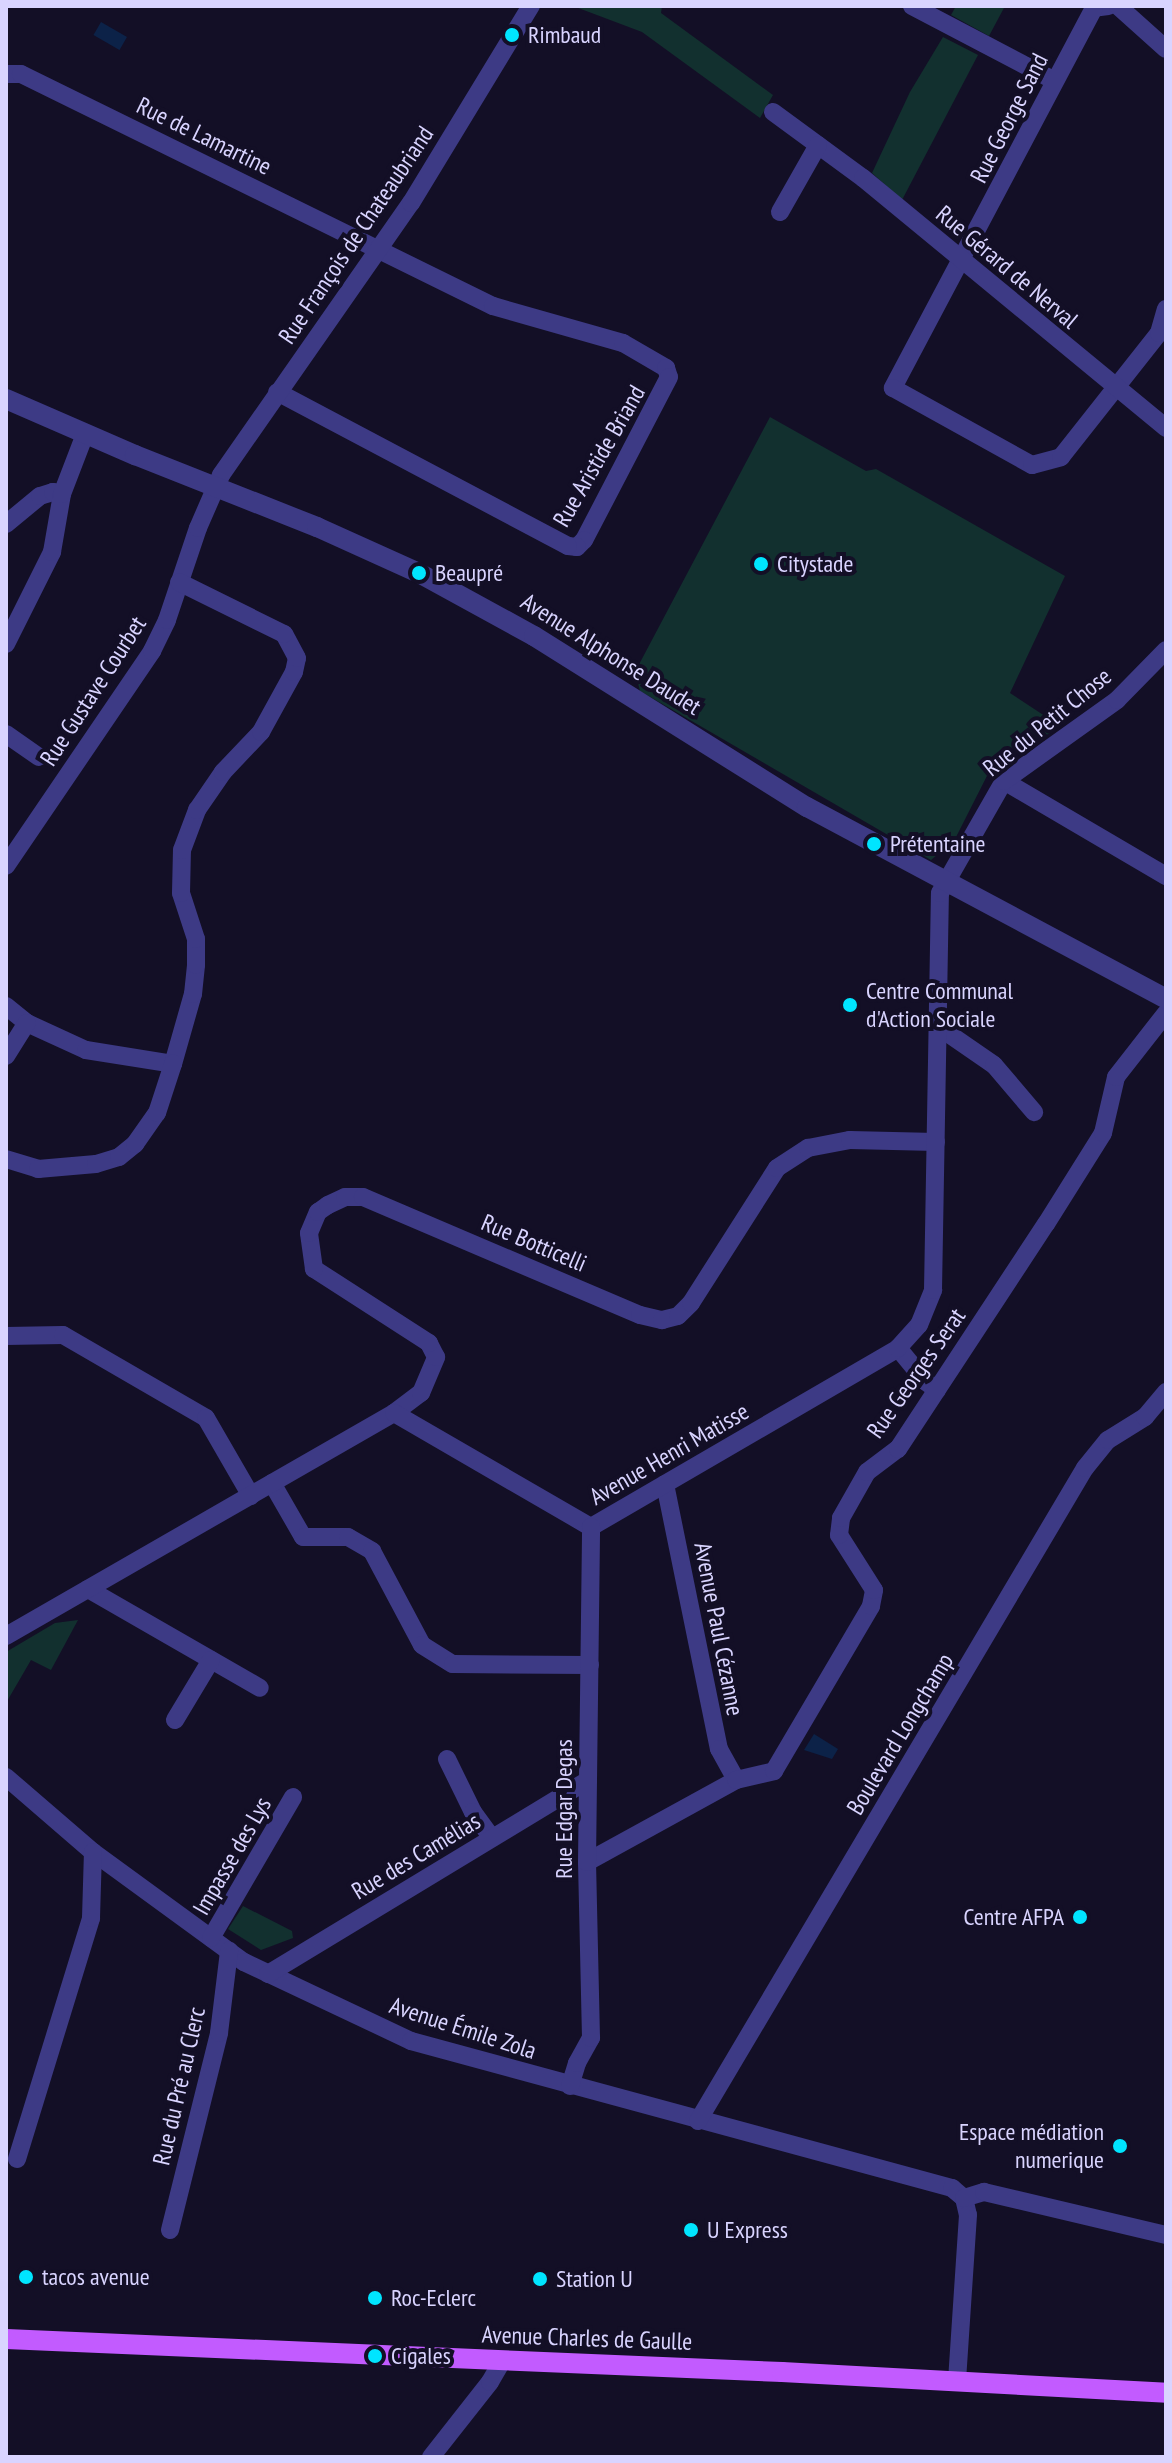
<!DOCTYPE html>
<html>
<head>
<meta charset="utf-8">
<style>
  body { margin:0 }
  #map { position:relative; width:1172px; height:2463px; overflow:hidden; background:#130f26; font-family:"PT Sans Narrow",sans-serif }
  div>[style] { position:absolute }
  .green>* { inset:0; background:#12302f }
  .water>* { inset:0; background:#0c2248; transform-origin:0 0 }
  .minor>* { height:18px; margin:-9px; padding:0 9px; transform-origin:9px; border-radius:9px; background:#3d3a85 }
  .tertiary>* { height:20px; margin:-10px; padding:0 10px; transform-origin:10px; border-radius:10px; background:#3d3a85 }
  .primary>* { height:20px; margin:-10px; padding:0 10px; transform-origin:10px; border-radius:10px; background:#c25bff }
  .dots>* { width:22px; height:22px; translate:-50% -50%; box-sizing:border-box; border:4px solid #130f26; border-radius:50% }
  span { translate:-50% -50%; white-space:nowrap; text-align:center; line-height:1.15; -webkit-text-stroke:8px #130f26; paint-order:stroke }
  .poi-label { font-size:24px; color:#d9d4ff }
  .left { translate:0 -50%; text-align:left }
  .right { translate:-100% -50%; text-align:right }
  .street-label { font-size:24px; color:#d9d4ff }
  .frame { position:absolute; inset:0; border:8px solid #d9d4ff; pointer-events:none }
</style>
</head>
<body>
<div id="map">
  <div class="green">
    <i style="clip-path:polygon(573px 6px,662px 6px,661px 13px,773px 95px,760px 118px,642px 32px)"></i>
    <i style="clip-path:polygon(956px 6px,1005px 6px,989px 36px,951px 15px)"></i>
    <i style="clip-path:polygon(943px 37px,978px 55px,902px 200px,872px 173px,910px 92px)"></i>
    <i style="clip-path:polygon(770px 417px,866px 471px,876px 469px,1065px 576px,1010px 693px,1054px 722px,1057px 729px,992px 766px,954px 841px,931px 860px,640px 691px,635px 672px)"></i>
    <i style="clip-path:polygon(78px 1620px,51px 1670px,31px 1660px,6px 1703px,6px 1652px,55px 1623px)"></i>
    <i style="clip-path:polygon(243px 1906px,292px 1931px,293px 1938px,261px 1950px,228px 1929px)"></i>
  </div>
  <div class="water">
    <i style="left:101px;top:22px;width:30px;height:15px;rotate:30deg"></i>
    <i style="clip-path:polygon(814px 1734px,838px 1749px,832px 1759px,804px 1750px)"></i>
  </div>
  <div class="minor">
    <i style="left:912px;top:6px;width:161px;rotate:27.7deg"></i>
    <i style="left:1108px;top:6px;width:14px;rotate:172deg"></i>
    <i style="left:1094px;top:8px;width:430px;rotate:117.9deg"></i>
    <i style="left:893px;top:388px;width:159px;rotate:29deg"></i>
    <i style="left:1032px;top:465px;width:30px;rotate:-15deg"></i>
    <i style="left:1061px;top:457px;width:158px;rotate:-51.7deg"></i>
    <i style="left:1159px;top:333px;width:25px;rotate:-74deg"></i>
    <i style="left:1118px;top:6px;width:64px;rotate:41.9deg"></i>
    <i style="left:6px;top:74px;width:15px"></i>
    <i style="left:21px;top:74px;width:526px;rotate:26.18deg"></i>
    <i style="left:493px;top:306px;width:135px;rotate:15.9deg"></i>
    <i style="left:623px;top:343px;width:50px;rotate:30.2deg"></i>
    <i style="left:666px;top:368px;width:9px;rotate:72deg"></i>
    <i style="left:669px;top:377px;width:184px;rotate:117.5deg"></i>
    <i style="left:584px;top:540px;width:10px;rotate:135deg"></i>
    <i style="left:577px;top:547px;width:9px;rotate:-174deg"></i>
    <i style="left:568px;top:546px;width:329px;rotate:-152.1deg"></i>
    <i style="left:773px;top:112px;width:112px;rotate:36.3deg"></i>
    <i style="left:863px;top:178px;width:393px;rotate:39.5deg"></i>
    <i style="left:780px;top:212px;width:77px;rotate:-60.4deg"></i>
    <i style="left:6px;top:524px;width:44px;rotate:-39.5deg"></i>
    <i style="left:40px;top:496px;width:14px;rotate:-17deg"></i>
    <i style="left:53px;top:492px;width:9px;rotate:13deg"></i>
    <i style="left:6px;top:644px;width:103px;rotate:-63.4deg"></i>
    <i style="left:52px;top:552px;width:59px;rotate:-80.2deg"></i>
    <i style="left:62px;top:494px;width:64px;rotate:-69deg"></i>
    <i style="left:6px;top:734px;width:40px;rotate:34.9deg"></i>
    <i style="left:1004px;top:781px;width:188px;rotate:30.4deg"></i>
    <i style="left:6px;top:866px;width:260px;rotate:-55.8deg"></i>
    <i style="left:152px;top:651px;width:34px;rotate:-64deg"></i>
    <i style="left:167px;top:620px;width:97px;rotate:-71.4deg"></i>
    <i style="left:198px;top:528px;width:58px;rotate:-66.5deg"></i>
    <i style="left:221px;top:475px;width:332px;rotate:-55.1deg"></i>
    <i style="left:411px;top:203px;width:231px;rotate:-58.7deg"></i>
    <i style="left:6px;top:1006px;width:27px;rotate:39deg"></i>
    <i style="left:27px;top:1023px;width:65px;rotate:24.6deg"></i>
    <i style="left:86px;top:1050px;width:88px;rotate:9.1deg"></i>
    <i style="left:173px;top:1064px;width:73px;rotate:-74.1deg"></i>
    <i style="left:193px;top:994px;width:29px;rotate:-84deg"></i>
    <i style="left:196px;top:965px;width:26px;rotate:-90deg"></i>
    <i style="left:196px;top:939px;width:48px;rotate:-108.1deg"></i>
    <i style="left:181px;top:893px;width:43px;rotate:-88.7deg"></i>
    <i style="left:182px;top:850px;width:43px;rotate:-69.4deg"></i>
    <i style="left:197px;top:810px;width:46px;rotate:-55.6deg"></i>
    <i style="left:223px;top:772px;width:55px;rotate:-46.5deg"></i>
    <i style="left:261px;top:732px;width:68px;rotate:-61.2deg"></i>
    <i style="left:294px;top:672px;width:14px;rotate:-78deg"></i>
    <i style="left:297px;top:658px;width:27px;rotate:-118deg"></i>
    <i style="left:284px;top:634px;width:117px;rotate:-153.7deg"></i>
    <i style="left:936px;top:1025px;width:70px;rotate:34.6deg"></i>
    <i style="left:994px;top:1065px;width:62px;rotate:49.6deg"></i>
    <i style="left:6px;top:1056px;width:39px;rotate:-58deg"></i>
    <i style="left:6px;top:1159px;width:34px;rotate:17deg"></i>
    <i style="left:38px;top:1169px;width:58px;rotate:-4.9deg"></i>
    <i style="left:96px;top:1164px;width:24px;rotate:-17deg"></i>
    <i style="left:119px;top:1157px;width:21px;rotate:-39deg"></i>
    <i style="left:135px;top:1144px;width:38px;rotate:-55deg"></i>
    <i style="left:157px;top:1113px;width:52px;rotate:-71.9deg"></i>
    <i style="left:6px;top:1336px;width:57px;rotate:-1deg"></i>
    <i style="left:63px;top:1335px;width:165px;rotate:30.1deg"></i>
    <i style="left:206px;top:1418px;width:90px;rotate:60deg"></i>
    <i style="left:898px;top:1348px;width:43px;rotate:50.7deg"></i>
    <i style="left:925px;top:1381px;width:15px;rotate:37deg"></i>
    <i style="left:394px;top:1413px;width:34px;rotate:-37deg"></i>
    <i style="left:421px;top:1393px;width:39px;rotate:-67deg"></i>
    <i style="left:436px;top:1357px;width:16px;rotate:-117deg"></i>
    <i style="left:429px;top:1343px;width:137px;rotate:-147.2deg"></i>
    <i style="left:314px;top:1269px;width:36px;rotate:-98deg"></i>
    <i style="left:309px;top:1233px;width:23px;rotate:-67deg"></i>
    <i style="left:318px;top:1212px;width:12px;rotate:-35deg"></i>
    <i style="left:328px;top:1205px;width:19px;rotate:-25deg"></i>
    <i style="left:345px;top:1197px;width:18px"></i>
    <i style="left:363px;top:1197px;width:301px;rotate:23.1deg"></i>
    <i style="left:640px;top:1315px;width:23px;rotate:13deg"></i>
    <i style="left:662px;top:1320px;width:16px;rotate:-14deg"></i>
    <i style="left:678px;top:1316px;width:18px;rotate:-45deg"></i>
    <i style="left:691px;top:1303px;width:160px;rotate:-57.5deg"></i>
    <i style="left:777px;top:1168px;width:37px;rotate:-33deg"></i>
    <i style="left:808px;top:1148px;width:43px;rotate:-10.8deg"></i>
    <i style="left:850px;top:1140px;width:86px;rotate:1.3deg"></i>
    <i style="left:272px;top:1483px;width:62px;rotate:60.1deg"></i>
    <i style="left:303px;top:1537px;width:45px"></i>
    <i style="left:348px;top:1537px;width:28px;rotate:30deg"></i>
    <i style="left:372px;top:1551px;width:106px;rotate:62deg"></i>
    <i style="left:422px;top:1645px;width:36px;rotate:32deg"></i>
    <i style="left:453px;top:1664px;width:137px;rotate:0.4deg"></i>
    <i style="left:665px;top:1484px;width:270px;rotate:78.5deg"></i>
    <i style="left:719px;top:1749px;width:35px;rotate:61deg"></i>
    <i style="left:88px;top:1589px;width:198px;rotate:29.9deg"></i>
    <i style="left:6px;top:1636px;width:448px;rotate:-29.9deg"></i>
    <i style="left:394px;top:1413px;width:228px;rotate:30.1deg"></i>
    <i style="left:591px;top:1527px;width:355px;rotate:-30.2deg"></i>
    <i style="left:898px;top:1348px;width:31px;rotate:-48deg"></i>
    <i style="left:919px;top:1325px;width:38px;rotate:-68deg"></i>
    <i style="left:933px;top:1290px;width:397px;rotate:-89deg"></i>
    <i style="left:940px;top:893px;width:129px;rotate:-60.3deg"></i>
    <i style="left:1004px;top:781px;width:139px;rotate:-35.6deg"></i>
    <i style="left:1117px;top:700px;width:70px;rotate:-45.6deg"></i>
    <i style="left:175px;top:1720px;width:70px;rotate:-59deg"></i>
    <i style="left:447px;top:1759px;width:59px;rotate:63.9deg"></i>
    <i style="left:473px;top:1812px;width:32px;rotate:54deg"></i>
    <i style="left:6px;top:1777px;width:115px;rotate:40.8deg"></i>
    <i style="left:93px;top:1852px;width:187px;rotate:36.1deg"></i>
    <i style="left:244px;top:1962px;width:185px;rotate:25.3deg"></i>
    <i style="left:411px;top:2041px;width:561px;rotate:15.2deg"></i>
    <i style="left:952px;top:2188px;width:16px;rotate:40deg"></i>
    <i style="left:964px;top:2198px;width:17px;rotate:77deg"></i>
    <i style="left:968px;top:2215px;width:167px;rotate:93.8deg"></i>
    <i style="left:587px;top:1862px;width:170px;rotate:-28.8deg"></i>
    <i style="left:736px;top:1780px;width:39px;rotate:-13deg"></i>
    <i style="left:774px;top:1771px;width:191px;rotate:-59.5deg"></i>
    <i style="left:871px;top:1606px;width:16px;rotate:-79deg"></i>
    <i style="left:874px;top:1590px;width:65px;rotate:-122.5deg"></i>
    <i style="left:839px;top:1535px;width:17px;rotate:-83deg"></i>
    <i style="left:841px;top:1518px;width:53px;rotate:-60.5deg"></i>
    <i style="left:867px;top:1472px;width:39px;rotate:-37deg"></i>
    <i style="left:898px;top:1449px;width:269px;rotate:-56.7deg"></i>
    <i style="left:1046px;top:1224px;width:107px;rotate:-57.9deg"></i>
    <i style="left:1103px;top:1133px;width:57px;rotate:-76.9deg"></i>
    <i style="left:1116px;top:1077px;width:81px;rotate:-52deg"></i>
    <i style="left:211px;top:1938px;width:163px;rotate:-59.8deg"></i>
    <i style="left:268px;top:1974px;width:374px;rotate:-31.2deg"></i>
    <i style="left:570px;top:2086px;width:24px;rotate:-73deg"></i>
    <i style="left:577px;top:2063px;width:29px;rotate:-61deg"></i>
    <i style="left:591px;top:2038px;width:176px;rotate:-91.3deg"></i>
    <i style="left:587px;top:1862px;width:335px;rotate:-89.3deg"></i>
    <i style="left:698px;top:2121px;width:759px;rotate:-59.35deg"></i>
    <i style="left:1085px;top:1468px;width:36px;rotate:-51deg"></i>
    <i style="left:1108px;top:1440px;width:44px;rotate:-31.9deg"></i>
    <i style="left:1145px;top:1417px;width:33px;rotate:-50deg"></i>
    <i style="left:17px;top:2159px;width:252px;rotate:-72.9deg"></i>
    <i style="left:91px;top:1918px;width:66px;rotate:-88.3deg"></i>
    <i style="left:964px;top:2198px;width:21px;rotate:-17deg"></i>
    <i style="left:984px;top:2192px;width:187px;rotate:13.3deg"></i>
    <i style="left:170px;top:2230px;width:203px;rotate:-76deg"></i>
    <i style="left:219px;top:2033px;width:83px;rotate:-83deg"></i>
    <i style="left:431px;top:2457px;width:95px;rotate:-51.8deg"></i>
    <i style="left:490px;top:2382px;width:24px;rotate:-60deg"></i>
  </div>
  <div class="tertiary">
    <i style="left:6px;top:399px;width:141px;rotate:23.5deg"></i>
    <i style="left:135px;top:455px;width:196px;rotate:21.6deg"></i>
    <i style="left:317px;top:527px;width:112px;rotate:24.3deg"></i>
    <i style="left:419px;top:573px;width:131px;rotate:28.7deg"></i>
    <i style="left:534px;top:636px;width:322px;rotate:32.1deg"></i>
    <i style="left:807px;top:807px;width:407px;rotate:28.1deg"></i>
  </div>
  <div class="primary">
    <i style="left:6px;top:2339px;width:777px;rotate:2.44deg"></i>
    <i style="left:782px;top:2372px;width:385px;rotate:3.1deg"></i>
  </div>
  <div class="dots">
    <i style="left:512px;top:35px;background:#00e5ff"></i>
    <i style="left:761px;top:564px;background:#00e5ff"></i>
    <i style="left:419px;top:573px;background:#00e5ff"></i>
    <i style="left:874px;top:844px;background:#00e5ff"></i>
    <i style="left:850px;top:1005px;background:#00e5ff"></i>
    <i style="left:1080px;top:1917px;background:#00e5ff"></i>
    <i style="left:1120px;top:2146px;background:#00e5ff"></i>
    <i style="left:691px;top:2230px;background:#00e5ff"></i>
    <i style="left:26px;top:2277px;background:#00e5ff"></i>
    <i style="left:540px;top:2279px;background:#00e5ff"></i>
    <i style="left:375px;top:2298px;background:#00e5ff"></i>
    <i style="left:375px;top:2356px;background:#00e5ff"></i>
  </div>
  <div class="poi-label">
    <span class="left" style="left:528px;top:35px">Rimbaud</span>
    <span class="left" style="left:777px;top:564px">Citystade</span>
    <span class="left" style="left:435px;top:573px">Beaupré</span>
    <span class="left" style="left:890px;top:844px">Prétentaine</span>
    <span class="left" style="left:866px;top:1005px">Centre Communal<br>d'Action Sociale</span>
    <span class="right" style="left:1064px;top:1917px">Centre AFPA</span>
    <span class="right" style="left:1104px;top:2146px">Espace médiation<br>numerique</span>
    <span class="left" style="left:707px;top:2230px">U Express</span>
    <span class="left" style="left:42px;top:2277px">tacos avenue</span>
    <span class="left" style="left:556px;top:2279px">Station U</span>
    <span class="left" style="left:391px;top:2298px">Roc-Eclerc</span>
    <span class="left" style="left:391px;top:2356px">Cigales</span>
  </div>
  <div class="street-label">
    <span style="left:1009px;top:118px;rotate:-63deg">Rue George Sand</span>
    <span style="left:204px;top:136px;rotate:26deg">Rue de Lamartine</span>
    <span style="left:356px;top:235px;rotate:-56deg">Rue François de Chateaubriand</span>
    <span style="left:1007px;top:267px;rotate:40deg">Rue Gérard de Nerval</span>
    <span style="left:599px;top:456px;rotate:-60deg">Rue Aristide Briand</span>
    <span style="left:611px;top:654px;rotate:32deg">Avenue Alphonse Daudet</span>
    <span style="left:93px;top:691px;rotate:-57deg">Rue Gustave Courbet</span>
    <span style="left:1047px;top:722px;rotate:-39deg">Rue du Petit Chose</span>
    <span style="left:534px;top:1243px;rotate:23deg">Rue Botticelli</span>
    <span style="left:916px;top:1373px;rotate:-55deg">Rue Georges Serat</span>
    <span style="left:669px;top:1454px;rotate:-30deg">Avenue Henri Matisse</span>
    <span style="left:719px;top:1629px;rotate:79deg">Avenue Paul Cézanne</span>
    <span style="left:900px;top:1734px;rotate:-59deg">Boulevard Longchamp</span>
    <span style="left:564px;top:1809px;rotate:-90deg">Rue Edgar Degas</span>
    <span style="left:232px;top:1856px;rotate:-60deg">Impasse des Lys</span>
    <span style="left:416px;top:1856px;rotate:-31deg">Rue des Camélias</span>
    <span style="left:463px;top:2028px;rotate:18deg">Avenue Émile Zola</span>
    <span style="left:179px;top:2086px;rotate:-77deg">Rue du Pré au Clerc</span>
    <span style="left:587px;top:2338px;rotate:2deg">Avenue Charles de Gaulle</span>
  </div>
  <div class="frame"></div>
</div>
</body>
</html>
